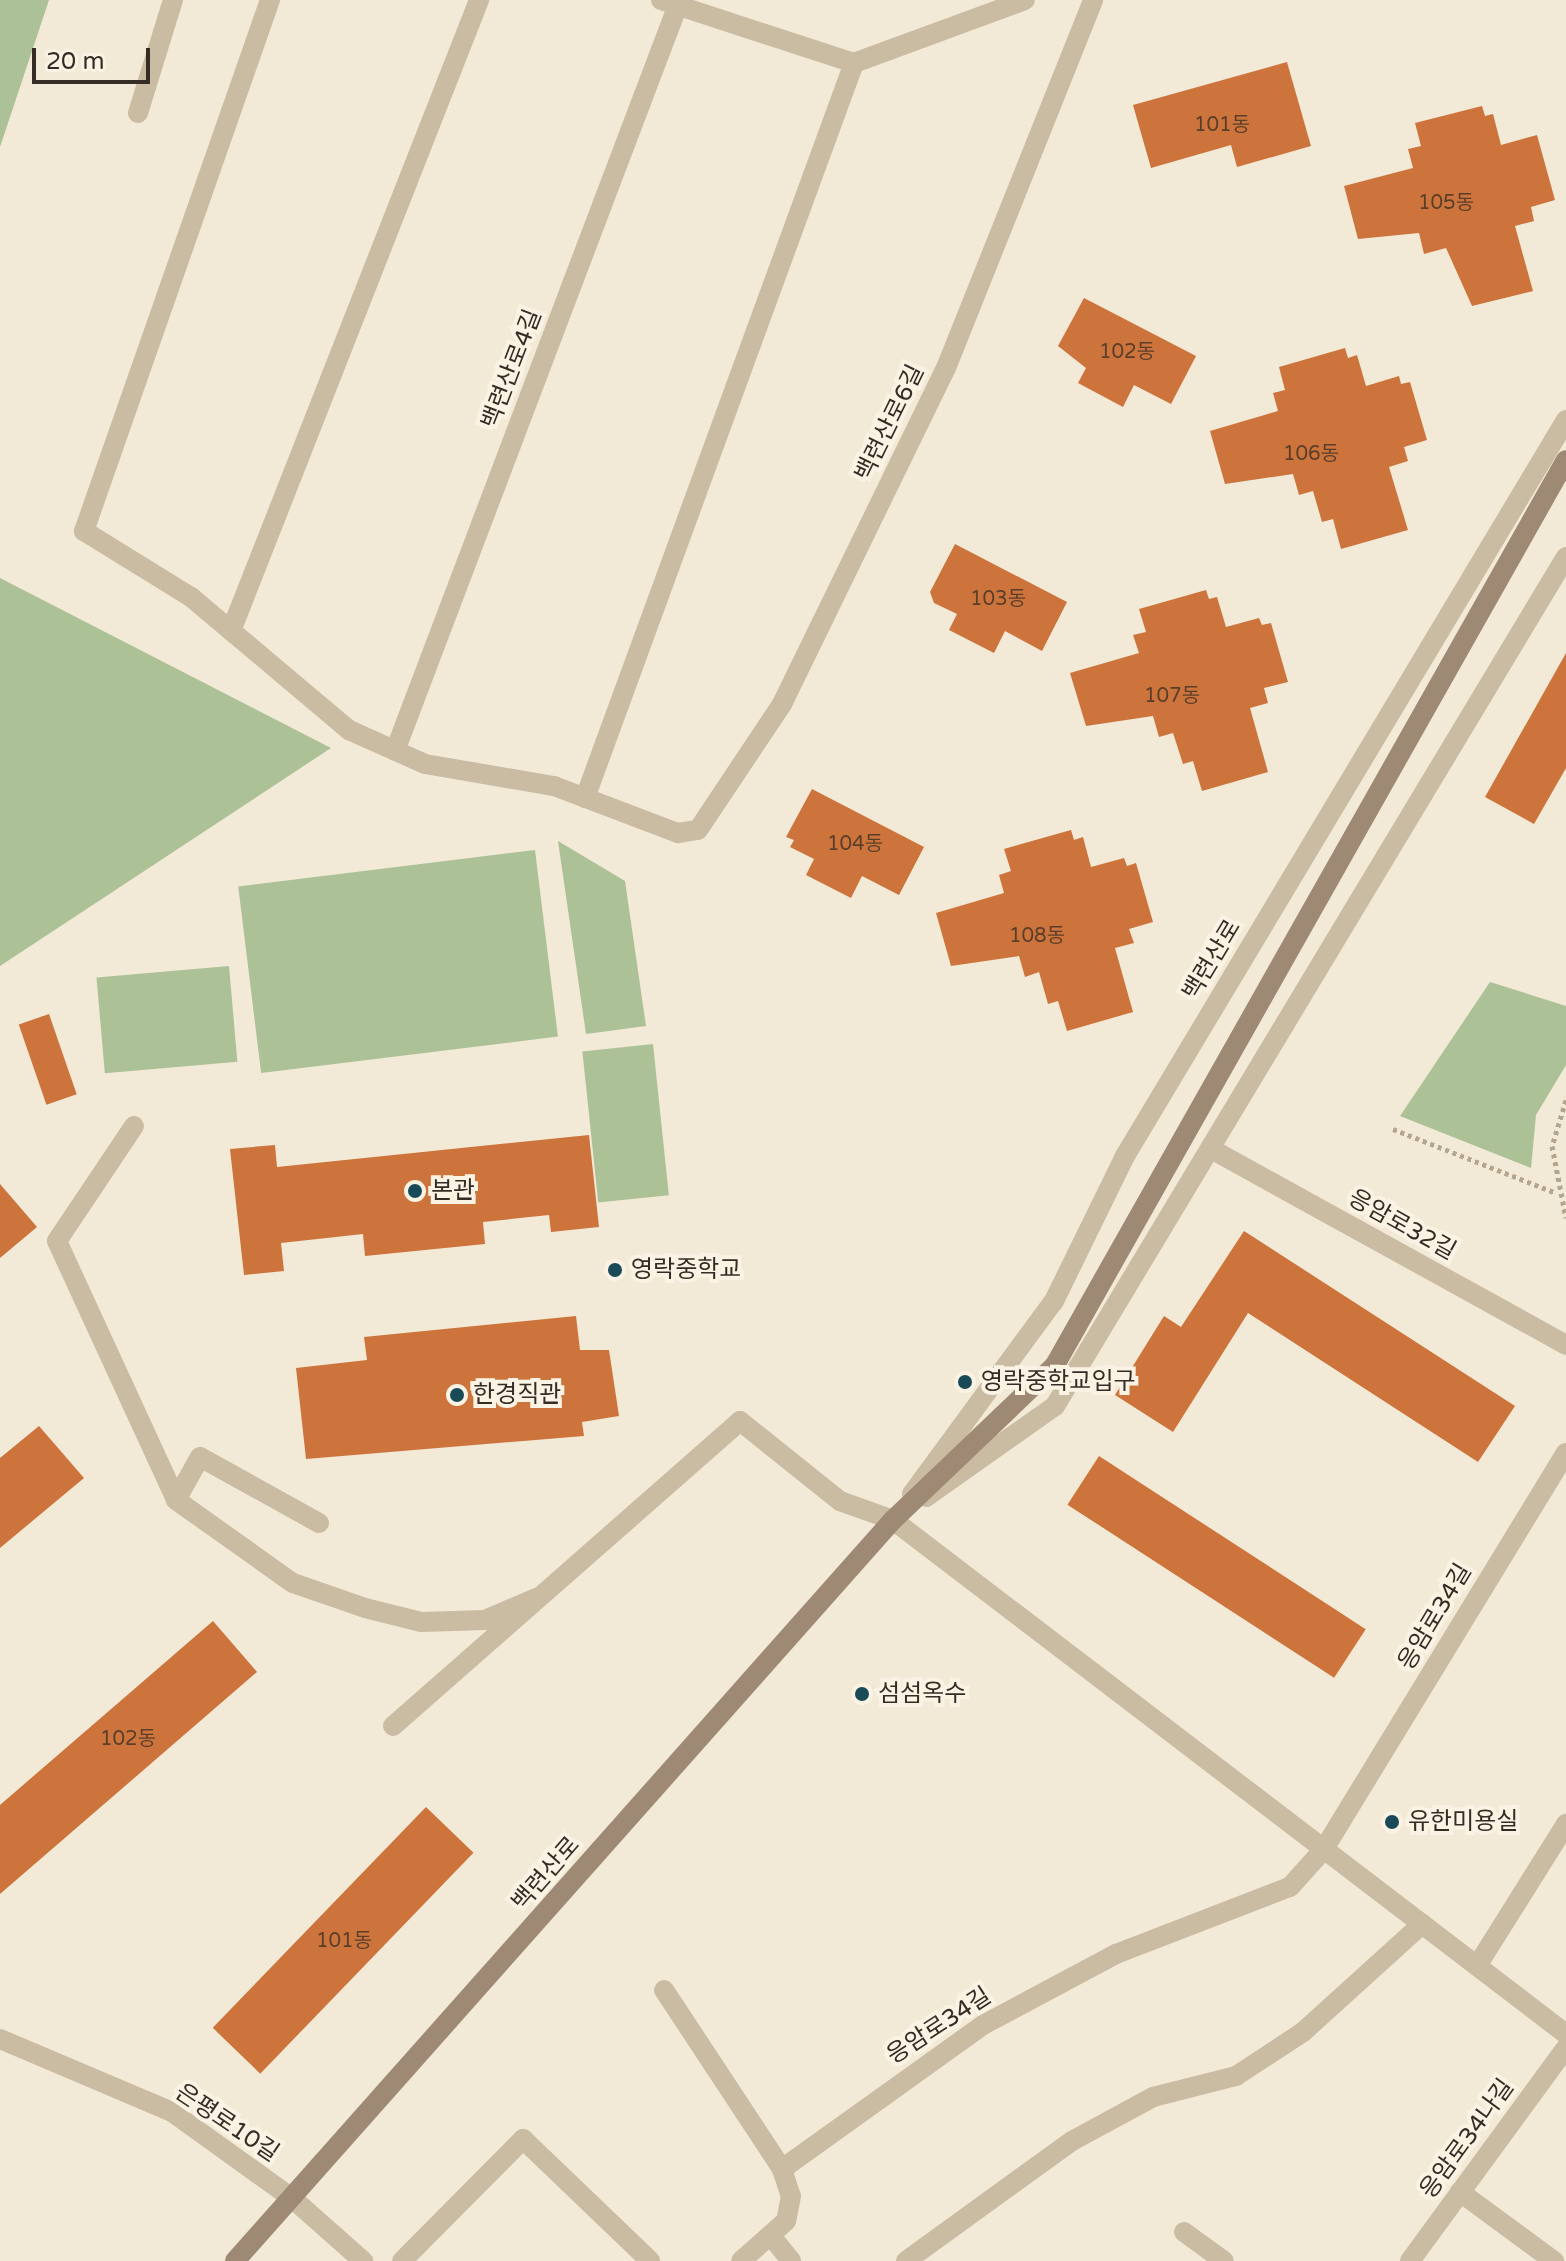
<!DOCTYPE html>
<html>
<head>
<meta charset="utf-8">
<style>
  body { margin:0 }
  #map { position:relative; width:1566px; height:2261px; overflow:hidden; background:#f2e9d7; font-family:"Varela Round","Noto Sans KR",sans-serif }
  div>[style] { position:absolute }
  .green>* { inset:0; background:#adc197; transform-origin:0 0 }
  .building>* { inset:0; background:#cc743b; transform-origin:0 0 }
  .path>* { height:5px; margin-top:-2.5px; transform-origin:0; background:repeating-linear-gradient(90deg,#b6a58d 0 4px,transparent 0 8px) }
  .service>* { height:20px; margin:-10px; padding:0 10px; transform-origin:10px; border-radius:10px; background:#cabba3 }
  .minor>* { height:20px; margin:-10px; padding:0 10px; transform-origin:10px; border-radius:10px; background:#cabba3 }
  .secondary>* { height:20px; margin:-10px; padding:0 10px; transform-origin:10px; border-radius:10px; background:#9e8a74 }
  .dots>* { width:22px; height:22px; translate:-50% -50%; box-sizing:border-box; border:4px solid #faf3e3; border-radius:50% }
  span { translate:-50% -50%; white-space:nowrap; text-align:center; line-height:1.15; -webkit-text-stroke:8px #faf3e3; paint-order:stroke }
  .number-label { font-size:20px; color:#5b3e2a }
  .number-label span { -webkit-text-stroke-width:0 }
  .street-label { font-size:24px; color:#352c25 }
  .poi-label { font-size:24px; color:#352c25 }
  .left { translate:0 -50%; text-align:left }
  .scale { position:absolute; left:32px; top:48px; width:118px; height:36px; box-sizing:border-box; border:4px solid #352c25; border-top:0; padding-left:10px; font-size:24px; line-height:28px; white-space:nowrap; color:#352c25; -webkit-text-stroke:6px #faf3e3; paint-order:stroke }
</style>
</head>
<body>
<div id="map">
  <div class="green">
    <i style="clip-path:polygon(0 0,49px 0,0 147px)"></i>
    <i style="clip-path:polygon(0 578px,331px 748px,0 966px)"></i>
    <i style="clip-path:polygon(558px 841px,625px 881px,646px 1026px,586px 1034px)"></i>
    <i style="left:535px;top:850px;width:188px;height:299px;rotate:83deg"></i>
    <i style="left:229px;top:966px;width:96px;height:133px;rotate:85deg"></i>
    <i style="clip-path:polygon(1490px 982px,1566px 1006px,1566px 1065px,1536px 1115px,1531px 1168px,1400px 1116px)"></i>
    <i style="left:653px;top:1044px;width:152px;height:71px;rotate:84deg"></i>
  </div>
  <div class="building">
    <i style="clip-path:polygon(1287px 62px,1311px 146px,1237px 167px,1231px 145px,1151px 168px,1133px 105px)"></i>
    <i style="clip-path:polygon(1482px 106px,1485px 116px,1493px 114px,1501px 145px,1537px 135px,1555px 200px,1531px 207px,1534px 221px,1515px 226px,1533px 291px,1472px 306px,1446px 248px,1424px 254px,1419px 233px,1358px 239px,1344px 186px,1413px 168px,1408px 149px,1421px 146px,1415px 123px)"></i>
    <i style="clip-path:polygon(1084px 298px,1196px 356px,1171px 404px,1134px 385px,1123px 407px,1078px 383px,1086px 368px,1058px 346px)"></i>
    <i style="clip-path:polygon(1345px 348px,1348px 358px,1357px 355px,1366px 386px,1399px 376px,1401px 384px,1410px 382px,1427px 440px,1404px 447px,1408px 461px,1389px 467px,1408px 530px,1341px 549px,1333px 519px,1322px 522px,1313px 491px,1299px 495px,1293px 474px,1225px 484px,1210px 431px,1278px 411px,1273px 393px,1285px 390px,1279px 367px)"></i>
    <i style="clip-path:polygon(955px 544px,1067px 602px,1042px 651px,1005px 631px,994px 653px,949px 630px,957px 614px,934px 603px,930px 592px)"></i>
    <i style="clip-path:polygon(1206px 590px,1209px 599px,1217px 597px,1226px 627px,1259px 618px,1262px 625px,1271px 623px,1288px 682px,1264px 688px,1268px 703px,1250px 708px,1268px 772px,1202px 791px,1193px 761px,1183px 764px,1173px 733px,1159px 737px,1153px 716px,1086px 726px,1070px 673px,1139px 653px,1133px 635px,1146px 632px,1139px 609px)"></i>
    <i style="clip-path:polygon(1566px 653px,1566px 768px,1534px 824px,1485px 797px)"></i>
    <i style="clip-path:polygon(812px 789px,924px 847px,899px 895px,862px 876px,851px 898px,806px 875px,814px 859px,790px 847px,794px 840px,786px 837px)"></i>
    <i style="clip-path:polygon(1071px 830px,1074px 840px,1083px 837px,1091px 867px,1124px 858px,1127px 866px,1136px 863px,1153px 922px,1129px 929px,1134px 943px,1115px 948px,1133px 1012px,1067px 1031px,1058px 1001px,1048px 1004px,1039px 972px,1025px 977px,1019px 956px,951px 966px,936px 913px,1004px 893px,999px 875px,1011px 871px,1004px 849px)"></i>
    <i style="left:49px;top:1014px;width:85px;height:32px;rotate:71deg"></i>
    <i style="clip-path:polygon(589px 1135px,599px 1227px,551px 1232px,549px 1215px,483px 1222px,485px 1244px,365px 1256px,363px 1234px,281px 1243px,284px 1271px,244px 1275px,230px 1149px,275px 1145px,277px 1167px)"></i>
    <i style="clip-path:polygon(0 1184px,37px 1227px,0 1258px)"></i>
    <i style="clip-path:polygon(1244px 1231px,1515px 1406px,1478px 1462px,1248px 1313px,1173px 1432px,1115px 1395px,1164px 1316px,1181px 1327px)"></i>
    <i style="clip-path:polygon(576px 1316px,580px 1350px,609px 1350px,619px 1416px,582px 1422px,584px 1436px,306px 1459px,296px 1368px,367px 1360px,364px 1337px)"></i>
    <i style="clip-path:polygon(39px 1426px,84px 1478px,0 1548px,0 1458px)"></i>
    <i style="left:1099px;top:1456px;width:318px;height:58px;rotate:33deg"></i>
    <i style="clip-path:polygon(213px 1621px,257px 1672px,0 1894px,0 1805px)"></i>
    <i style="left:426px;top:1807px;width:66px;height:307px;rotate:44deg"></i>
  </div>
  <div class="path">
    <i style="left:1566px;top:1100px;width:48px;rotate:106.9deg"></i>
    <i style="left:1552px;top:1146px;width:73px;rotate:79deg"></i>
    <i style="left:1393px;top:1129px;width:175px;rotate:21.4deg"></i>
  </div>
  <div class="service">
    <i style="left:138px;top:113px;width:118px;rotate:-72.8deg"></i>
    <i style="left:134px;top:1126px;width:138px;rotate:123.8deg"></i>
    <i style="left:57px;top:1241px;width:285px;rotate:65.3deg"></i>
    <i style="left:176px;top:1500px;width:143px;rotate:35.4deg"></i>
    <i style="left:293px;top:1583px;width:76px;rotate:19.1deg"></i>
    <i style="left:365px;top:1608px;width:58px;rotate:14deg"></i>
    <i style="left:421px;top:1622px;width:64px;rotate:-1.8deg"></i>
    <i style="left:485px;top:1620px;width:56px;rotate:-23.3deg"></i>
    <i style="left:176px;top:1500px;width:49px;rotate:-60.8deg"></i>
    <i style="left:200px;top:1457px;width:136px;rotate:29deg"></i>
    <i style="left:1184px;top:2232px;width:49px;rotate:35.9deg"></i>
  </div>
  <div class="minor">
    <i style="left:270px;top:0;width:563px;rotate:109.3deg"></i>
    <i style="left:84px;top:531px;width:126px;rotate:31.7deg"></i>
    <i style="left:191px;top:597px;width:207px;rotate:40.1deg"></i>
    <i style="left:349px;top:730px;width:83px;rotate:24.1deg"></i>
    <i style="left:425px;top:764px;width:131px;rotate:9.7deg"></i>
    <i style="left:554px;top:786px;width:133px;rotate:20.8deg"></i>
    <i style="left:678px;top:833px;width:20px;rotate:-9deg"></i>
    <i style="left:698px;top:830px;width:151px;rotate:-56.3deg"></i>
    <i style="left:782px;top:704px;width:374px;rotate:-64deg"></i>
    <i style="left:946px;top:368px;width:396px;rotate:-68.2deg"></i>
    <i style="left:661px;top:0;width:203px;rotate:18.1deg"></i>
    <i style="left:854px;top:63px;width:182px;rotate:-20.2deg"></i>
    <i style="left:231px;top:631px;width:678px;rotate:-68.54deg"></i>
    <i style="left:395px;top:751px;width:798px;rotate:-69.23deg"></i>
    <i style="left:585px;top:798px;width:783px;rotate:-69.9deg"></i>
    <i style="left:1213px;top:1150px;width:403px;rotate:28.9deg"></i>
    <i style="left:912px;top:1494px;width:240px;rotate:-53.7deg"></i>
    <i style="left:1054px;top:1301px;width:161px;rotate:-63.9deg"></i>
    <i style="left:1125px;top:1156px;width:858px;rotate:-59.07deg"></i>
    <i style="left:926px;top:1497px;width:158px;rotate:-35.2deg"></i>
    <i style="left:1055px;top:1406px;width:991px;rotate:-58.96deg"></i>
    <i style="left:393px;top:1726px;width:462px;rotate:-41.3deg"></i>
    <i style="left:740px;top:1421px;width:128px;rotate:38.7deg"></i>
    <i style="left:840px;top:1501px;width:56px;rotate:19.7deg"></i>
    <i style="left:893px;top:1520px;width:847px;rotate:37.37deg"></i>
    <i style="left:1477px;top:1966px;width:168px;rotate:-57.9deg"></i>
    <i style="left:664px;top:1990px;width:214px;rotate:56.6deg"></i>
    <i style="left:782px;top:2169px;width:28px;rotate:72deg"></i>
    <i style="left:791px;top:2196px;width:25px;rotate:101deg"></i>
    <i style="left:786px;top:2221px;width:60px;rotate:138.4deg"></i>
    <i style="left:0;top:2039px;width:187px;rotate:23deg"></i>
    <i style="left:172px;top:2112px;width:149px;rotate:35.7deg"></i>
    <i style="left:293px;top:2199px;width:94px;rotate:41.5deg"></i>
    <i style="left:782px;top:2169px;width:247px;rotate:-35.6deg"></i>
    <i style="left:983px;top:2025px;width:151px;rotate:-28.1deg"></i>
    <i style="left:1116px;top:1954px;width:186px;rotate:-21.1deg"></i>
    <i style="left:1290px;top:1887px;width:51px;rotate:-48.2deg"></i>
    <i style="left:1324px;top:1849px;width:464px;rotate:-58.6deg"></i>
    <i style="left:1460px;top:2192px;width:117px;rotate:36.3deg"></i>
    <i style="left:771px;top:2236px;width:32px;rotate:51deg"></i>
    <i style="left:402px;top:2261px;width:172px;rotate:-45.2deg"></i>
    <i style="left:523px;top:2139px;width:176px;rotate:43.8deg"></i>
    <i style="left:906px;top:2261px;width:205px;rotate:-35.9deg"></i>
    <i style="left:1072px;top:2141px;width:92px;rotate:-28.5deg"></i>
    <i style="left:1153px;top:2097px;width:86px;rotate:-14.2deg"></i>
    <i style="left:1236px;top:2076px;width:80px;rotate:-33.3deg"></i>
    <i style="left:1303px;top:2032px;width:161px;rotate:-42.2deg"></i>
    <i style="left:1410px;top:2261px;width:264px;rotate:-53.8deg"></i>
  </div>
  <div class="secondary">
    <i style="left:235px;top:2261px;width:991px;rotate:-48.4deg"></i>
    <i style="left:893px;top:1520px;width:224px;rotate:-43.7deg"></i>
    <i style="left:1055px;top:1365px;width:1039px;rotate:-60.55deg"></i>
  </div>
  <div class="dots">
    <i style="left:415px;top:1191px;background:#194a58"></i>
    <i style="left:615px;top:1270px;background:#194a58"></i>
    <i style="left:965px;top:1382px;background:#194a58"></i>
    <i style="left:457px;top:1395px;background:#194a58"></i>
    <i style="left:862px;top:1694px;background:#194a58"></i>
    <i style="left:1392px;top:1822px;background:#194a58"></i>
  </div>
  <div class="number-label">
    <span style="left:1222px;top:125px">101동</span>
    <span style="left:1446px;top:203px">105동</span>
    <span style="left:1127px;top:352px">102동</span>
    <span style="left:1311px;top:454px">106동</span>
    <span style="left:998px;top:599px">103동</span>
    <span style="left:1172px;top:696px">107동</span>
    <span style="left:855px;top:844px">104동</span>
    <span style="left:1037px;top:936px">108동</span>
    <span style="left:128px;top:1739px">102동</span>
    <span style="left:344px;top:1941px">101동</span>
  </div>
  <div class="street-label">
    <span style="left:512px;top:369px;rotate:-69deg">백련산로4길</span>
    <span style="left:890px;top:423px;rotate:-64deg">백련산로6길</span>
    <span style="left:1212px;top:960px;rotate:-59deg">백련산로</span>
    <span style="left:1402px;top:1225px;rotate:29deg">응암로32길</span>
    <span style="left:1435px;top:1617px;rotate:-59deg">응암로34길</span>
    <span style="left:546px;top:1874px;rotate:-49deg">백련산로</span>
    <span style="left:939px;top:2026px;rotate:-33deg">응암로34길</span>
    <span style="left:227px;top:2123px;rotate:34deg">은평로10길</span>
    <span style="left:1467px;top:2139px;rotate:-54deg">응암로34나길</span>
  </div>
  <div class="poi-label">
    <span class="left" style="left:431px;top:1191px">본관</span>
    <span class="left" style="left:631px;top:1270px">영락중학교</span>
    <span class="left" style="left:981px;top:1382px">영락중학교입구</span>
    <span class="left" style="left:473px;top:1395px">한경직관</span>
    <span class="left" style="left:878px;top:1694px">섬섬옥수</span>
    <span class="left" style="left:1408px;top:1822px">유한미용실</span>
  </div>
  <div class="scale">20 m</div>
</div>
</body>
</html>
